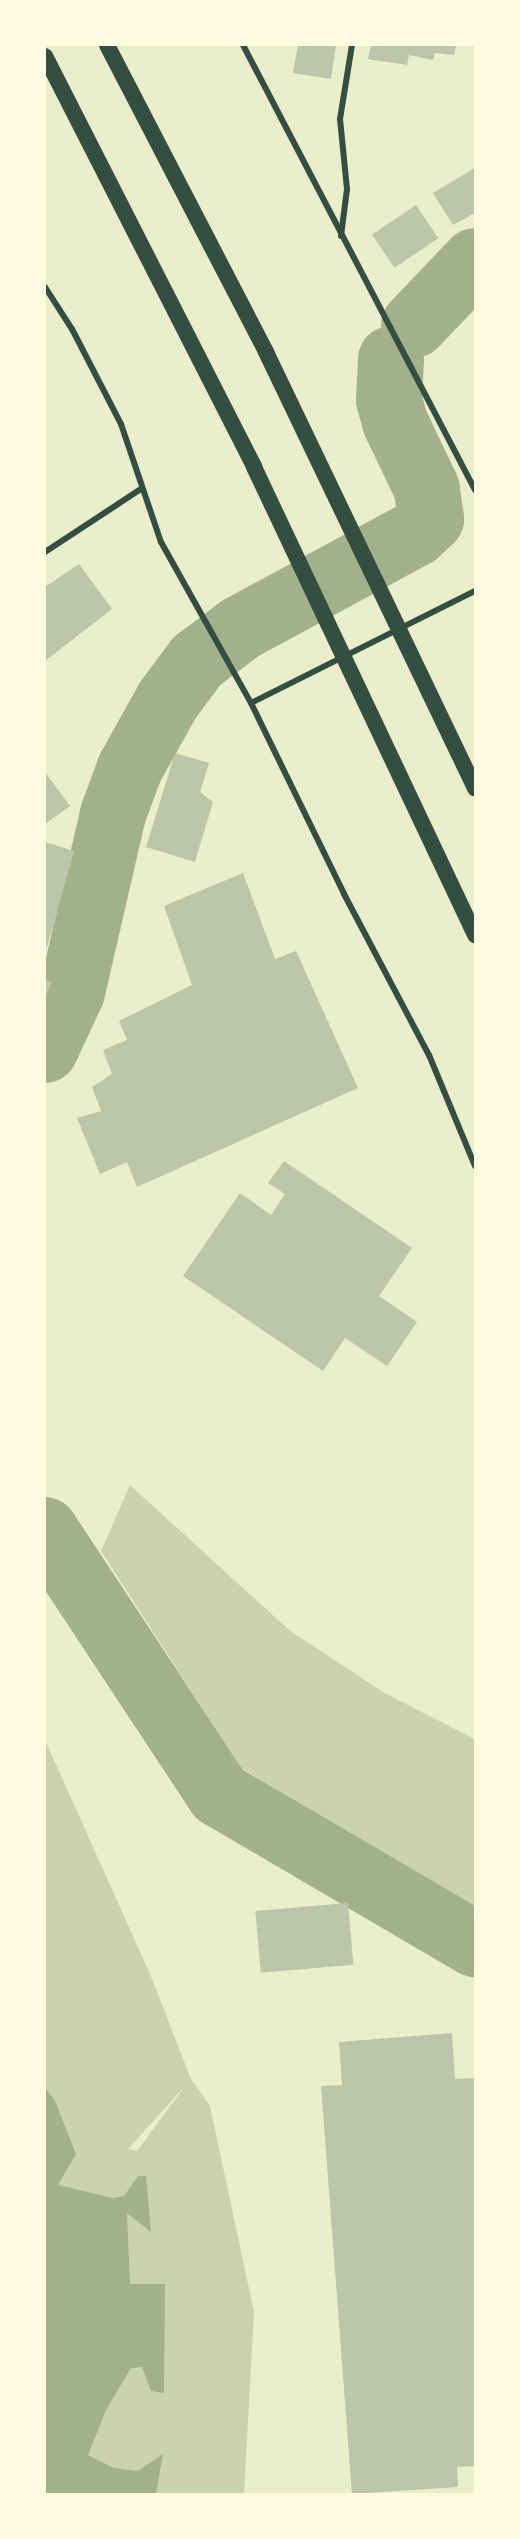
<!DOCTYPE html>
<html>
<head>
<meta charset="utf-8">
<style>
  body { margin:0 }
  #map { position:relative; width:520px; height:2539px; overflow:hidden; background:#e9edc9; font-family:Karla,sans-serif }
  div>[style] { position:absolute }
  .green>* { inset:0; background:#cad2ad }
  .water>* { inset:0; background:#a3b18a }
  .river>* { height:66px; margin:-33px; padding:0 33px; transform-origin:33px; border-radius:33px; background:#a3b18a }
  .building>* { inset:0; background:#bcc5a7; transform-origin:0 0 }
  .minor>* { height:6px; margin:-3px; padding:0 3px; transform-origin:3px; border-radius:3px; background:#344e41 }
  .trunk>* { height:16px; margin:-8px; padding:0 8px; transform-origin:8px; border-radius:8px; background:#344e41 }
  span { translate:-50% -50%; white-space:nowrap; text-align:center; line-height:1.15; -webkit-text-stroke:6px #fefae0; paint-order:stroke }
  .frame { position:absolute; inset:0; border:46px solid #fefae0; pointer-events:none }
</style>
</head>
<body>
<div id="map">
  <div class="green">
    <i style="clip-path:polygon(130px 1485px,289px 1630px,386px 1694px,475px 1739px,475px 1910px,240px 1767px,101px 1551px)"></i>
    <i style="clip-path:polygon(evenodd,45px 1740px,150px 1974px,191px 2079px,210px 2106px,254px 2312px,244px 2494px,45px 2494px,45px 1740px,185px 2086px,137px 2151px,128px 2149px,185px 2086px)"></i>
  </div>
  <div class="water">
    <i style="clip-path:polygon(45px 2087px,55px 2101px,76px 2154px,58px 2185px,113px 2198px,124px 2196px,138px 2176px,146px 2176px,151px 2232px,127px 2213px,130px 2284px,165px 2284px,164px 2393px,151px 2391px,142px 2367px,131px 2368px,106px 2410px,88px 2455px,114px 2468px,138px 2471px,163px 2454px,156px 2494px,45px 2494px)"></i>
  </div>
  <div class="river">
    <i style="left:414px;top:325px;width:88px;rotate:-46.4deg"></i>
    <i style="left:45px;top:1050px;width:64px;rotate:-65deg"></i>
    <i style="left:72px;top:992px;width:183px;rotate:-77deg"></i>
    <i style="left:113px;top:814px;width:49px;rotate:-69.7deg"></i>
    <i style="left:130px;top:768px;width:78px;rotate:-60.8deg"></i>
    <i style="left:168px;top:700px;width:49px;rotate:-53.4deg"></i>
    <i style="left:197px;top:661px;width:55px;rotate:-36.9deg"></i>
    <i style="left:241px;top:628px;width:198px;rotate:-28.4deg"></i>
    <i style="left:415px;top:534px;width:22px;rotate:-43deg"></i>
    <i style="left:431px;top:519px;width:30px;rotate:-98deg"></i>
    <i style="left:427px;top:489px;width:74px;rotate:-115.5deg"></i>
    <i style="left:395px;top:422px;width:23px;rotate:-105deg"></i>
    <i style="left:389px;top:400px;width:41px;rotate:-87.2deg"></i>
    <i style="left:45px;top:1530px;width:316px;rotate:56.6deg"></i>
    <i style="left:219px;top:1794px;width:297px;rotate:30.4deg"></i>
  </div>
  <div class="building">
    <i style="clip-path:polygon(298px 45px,336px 45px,331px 79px,293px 73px)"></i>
    <i style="clip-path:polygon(371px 45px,456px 45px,454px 55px,435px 53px,433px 60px,409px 55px,407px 65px,368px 59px)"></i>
    <i style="clip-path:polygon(475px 168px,475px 213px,453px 225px,433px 193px)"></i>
    <i style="left:416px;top:205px;width:40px;height:53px;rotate:56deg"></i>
    <i style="clip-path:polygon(79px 564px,112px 609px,45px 661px,45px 587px)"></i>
    <i style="clip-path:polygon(175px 753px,209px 763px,200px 792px,213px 802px,195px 862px,146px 847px)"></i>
    <i style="clip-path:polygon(45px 772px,70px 806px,45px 824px)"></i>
    <i style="clip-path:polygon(45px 842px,74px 851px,46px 951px,45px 951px)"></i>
    <i style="clip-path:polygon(243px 873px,275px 959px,296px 951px,358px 1088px,137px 1187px,127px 1162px,100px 1174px,77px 1118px,101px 1111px,92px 1087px,112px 1074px,103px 1050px,127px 1040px,119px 1021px,192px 985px,164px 906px)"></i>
    <i style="clip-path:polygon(45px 979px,52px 982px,45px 998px)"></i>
    <i style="clip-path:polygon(284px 1161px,412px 1248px,379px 1296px,417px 1322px,387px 1366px,345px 1338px,323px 1371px,183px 1276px,240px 1193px,271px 1215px,285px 1194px,268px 1183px)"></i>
    <i style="left:348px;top:1903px;width:62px;height:93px;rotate:85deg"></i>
    <i style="clip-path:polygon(452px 2033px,455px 2079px,475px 2078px,475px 2466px,457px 2467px,458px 2487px,352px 2494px,321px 2086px,342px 2085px,339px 2042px)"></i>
  </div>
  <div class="minor">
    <i style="left:243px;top:45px;width:502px;rotate:62.46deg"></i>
    <i style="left:341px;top:236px;width:47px;rotate:-82.7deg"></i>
    <i style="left:347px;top:189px;width:70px;rotate:-95.7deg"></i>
    <i style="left:340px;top:119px;width:75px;rotate:-80.8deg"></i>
    <i style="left:45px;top:287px;width:50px;rotate:57.3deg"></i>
    <i style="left:72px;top:329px;width:107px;rotate:62.7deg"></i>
    <i style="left:121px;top:424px;width:125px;rotate:71.3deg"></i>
    <i style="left:161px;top:542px;width:184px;rotate:60.8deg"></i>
    <i style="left:251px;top:703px;width:212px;rotate:64deg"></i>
    <i style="left:344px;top:894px;width:182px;rotate:62.2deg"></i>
    <i style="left:429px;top:1055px;width:120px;rotate:67.5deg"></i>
    <i style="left:45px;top:552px;width:115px;rotate:-33.3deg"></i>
    <i style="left:251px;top:703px;width:250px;rotate:-26.6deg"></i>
  </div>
  <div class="trunk">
    <i style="left:107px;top:45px;width:346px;rotate:62.6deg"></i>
    <i style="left:266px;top:352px;width:484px;rotate:64.4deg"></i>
    <i style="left:45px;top:56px;width:461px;rotate:63deg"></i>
    <i style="left:254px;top:467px;width:518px;rotate:64.72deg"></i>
  </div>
  <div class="frame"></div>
</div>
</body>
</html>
